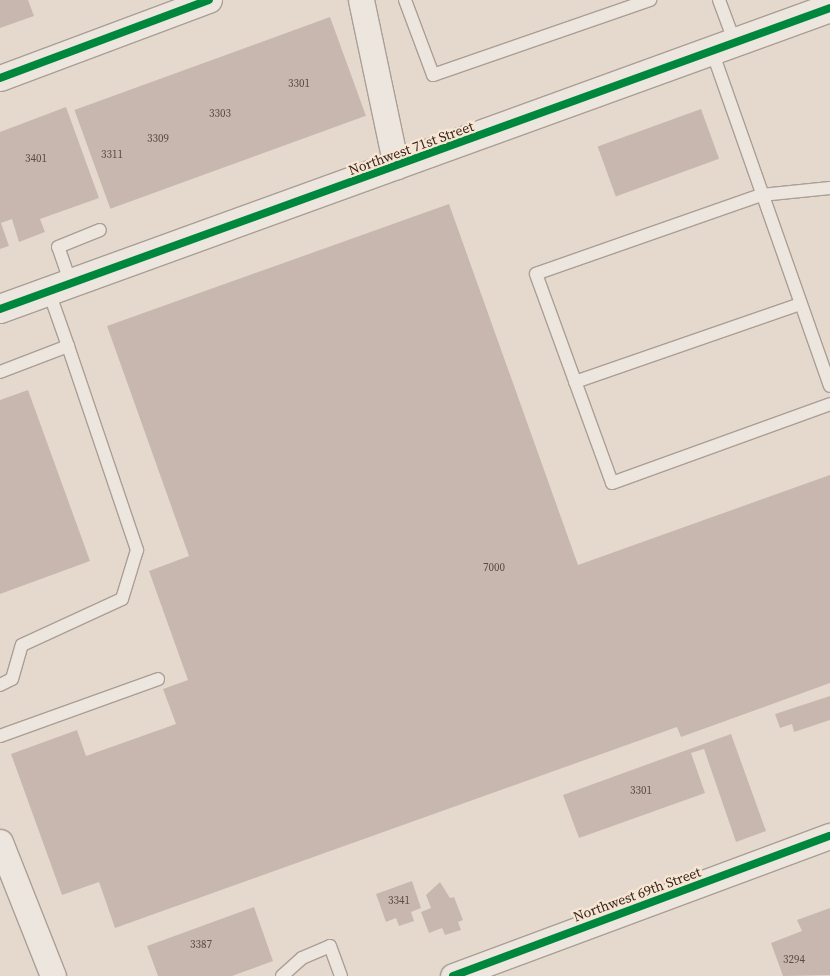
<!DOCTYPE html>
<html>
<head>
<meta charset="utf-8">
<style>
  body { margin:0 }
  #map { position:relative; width:830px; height:976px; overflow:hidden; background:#e5d9cd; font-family:"Source Serif 4",serif }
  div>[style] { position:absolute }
  .building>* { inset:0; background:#c8b7ae; transform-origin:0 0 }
  .roads { filter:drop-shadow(1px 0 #aa9f96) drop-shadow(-1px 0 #aa9f96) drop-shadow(0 1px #aa9f96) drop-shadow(0 -1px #aa9f96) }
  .service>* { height:12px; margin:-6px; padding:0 6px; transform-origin:6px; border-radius:6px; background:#ede6de }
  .minor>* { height:25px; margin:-12.5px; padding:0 12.5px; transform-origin:12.5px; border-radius:12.5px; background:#ede6de }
  .tertiary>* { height:28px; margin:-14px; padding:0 14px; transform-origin:14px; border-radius:14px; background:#ede6de }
  .cycleway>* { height:8px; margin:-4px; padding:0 4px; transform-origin:4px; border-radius:4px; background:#00873e }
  span { translate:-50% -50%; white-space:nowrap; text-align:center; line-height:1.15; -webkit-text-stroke:4.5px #f6e6d3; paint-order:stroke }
  .number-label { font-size:11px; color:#5d4a42 }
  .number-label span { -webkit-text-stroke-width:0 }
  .street-label { font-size:14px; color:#39261e }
</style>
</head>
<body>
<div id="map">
  <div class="building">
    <i style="clip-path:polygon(0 0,28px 0,34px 16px,0 28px)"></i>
    <i style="left:330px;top:17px;width:105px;height:272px;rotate:70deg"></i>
    <i style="clip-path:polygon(66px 107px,99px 198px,40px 219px,45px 232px,19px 242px,12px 219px,1px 223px,9px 246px,0 249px,0 132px)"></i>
    <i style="left:701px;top:109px;width:53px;height:110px;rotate:70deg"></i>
    <i style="clip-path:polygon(449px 204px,578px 565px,830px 475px,830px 683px,681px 737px,677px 727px,115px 928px,99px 882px,62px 895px,11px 754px,77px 730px,86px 756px,176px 724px,163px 689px,188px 680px,149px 571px,189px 556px,107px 326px)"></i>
    <i style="clip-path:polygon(28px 390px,90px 561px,0 594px,0 400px)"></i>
    <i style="clip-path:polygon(830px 696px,830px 720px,794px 732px,792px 724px,780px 728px,775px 714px)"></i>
    <i style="clip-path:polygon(731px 734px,766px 831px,736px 842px,704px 749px,691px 753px,705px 793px,579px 838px,563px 795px)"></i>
    <i style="clip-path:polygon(412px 881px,421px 908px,411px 912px,414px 921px,399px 926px,396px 918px,386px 922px,376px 894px)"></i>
    <i style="clip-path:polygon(440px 882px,450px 898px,454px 897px,463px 920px,458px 922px,461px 930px,445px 935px,442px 928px,429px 933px,421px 912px,431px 908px,426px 895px)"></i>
    <i style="clip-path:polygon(254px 907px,273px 961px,232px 976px,158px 976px,147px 946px)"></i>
    <i style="clip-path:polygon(830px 908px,830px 975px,783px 976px,771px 943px,802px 931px,797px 920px)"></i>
  </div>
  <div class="roads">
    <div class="service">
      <i style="left:405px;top:0;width:80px;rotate:69.5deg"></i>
      <i style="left:433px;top:75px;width:230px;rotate:-19.1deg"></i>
      <i style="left:719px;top:0;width:46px;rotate:69.6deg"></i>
      <i style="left:712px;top:51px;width:355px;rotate:70.6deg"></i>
      <i style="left:830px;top:188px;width:69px;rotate:174.2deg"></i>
      <i style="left:761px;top:195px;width:238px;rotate:160.7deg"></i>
      <i style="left:536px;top:274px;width:222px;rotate:70deg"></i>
      <i style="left:612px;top:483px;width:232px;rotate:-19.9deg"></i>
      <i style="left:71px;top:284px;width:39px;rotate:-109deg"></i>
      <i style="left:58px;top:247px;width:45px;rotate:-22deg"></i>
      <i style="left:0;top:372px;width:73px;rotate:-20.9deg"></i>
      <i style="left:68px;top:346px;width:57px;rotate:-109.4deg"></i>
      <i style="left:575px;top:382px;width:238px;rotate:-19.1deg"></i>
      <i style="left:0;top:685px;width:13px;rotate:-27deg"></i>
      <i style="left:12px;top:679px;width:35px;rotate:-74deg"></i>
      <i style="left:22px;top:645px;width:110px;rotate:-24.7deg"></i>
      <i style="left:122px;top:599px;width:51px;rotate:-73deg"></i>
      <i style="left:137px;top:550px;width:215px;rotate:-108.7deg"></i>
      <i style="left:0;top:736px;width:168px;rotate:-19.8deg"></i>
      <i style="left:282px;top:976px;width:27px;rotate:-42deg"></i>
      <i style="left:302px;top:958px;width:30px;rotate:-23deg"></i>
      <i style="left:330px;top:946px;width:32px;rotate:70deg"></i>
    </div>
    <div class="minor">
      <i style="left:361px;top:0;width:170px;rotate:78.1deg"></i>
      <i style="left:0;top:78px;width:223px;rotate:-20.5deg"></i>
      <i style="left:0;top:842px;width:144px;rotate:68.4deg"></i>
      <i style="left:453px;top:976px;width:402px;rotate:-20.4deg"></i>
    </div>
    <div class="tertiary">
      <i style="left:0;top:309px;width:883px;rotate:-19.93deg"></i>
    </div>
  </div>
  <div class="cycleway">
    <i style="left:0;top:78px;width:223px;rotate:-20.5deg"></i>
    <i style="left:0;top:309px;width:883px;rotate:-19.93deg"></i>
    <i style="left:453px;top:976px;width:402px;rotate:-20.4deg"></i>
  </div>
  <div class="number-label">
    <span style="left:299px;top:84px">3301</span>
    <span style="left:220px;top:114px">3303</span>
    <span style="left:158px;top:139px">3309</span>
    <span style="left:112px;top:155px">3311</span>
    <span style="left:36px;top:159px">3401</span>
    <span style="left:494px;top:568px">7000</span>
    <span style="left:641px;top:791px">3301</span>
    <span style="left:399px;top:901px">3341</span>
    <span style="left:201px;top:945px">3387</span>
    <span style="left:794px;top:960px">3294</span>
  </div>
  <div class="street-label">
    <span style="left:411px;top:148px;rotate:-20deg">Northwest 71st Street</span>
    <span style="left:637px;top:894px;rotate:-20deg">Northwest 69th Street</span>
  </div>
</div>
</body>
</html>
